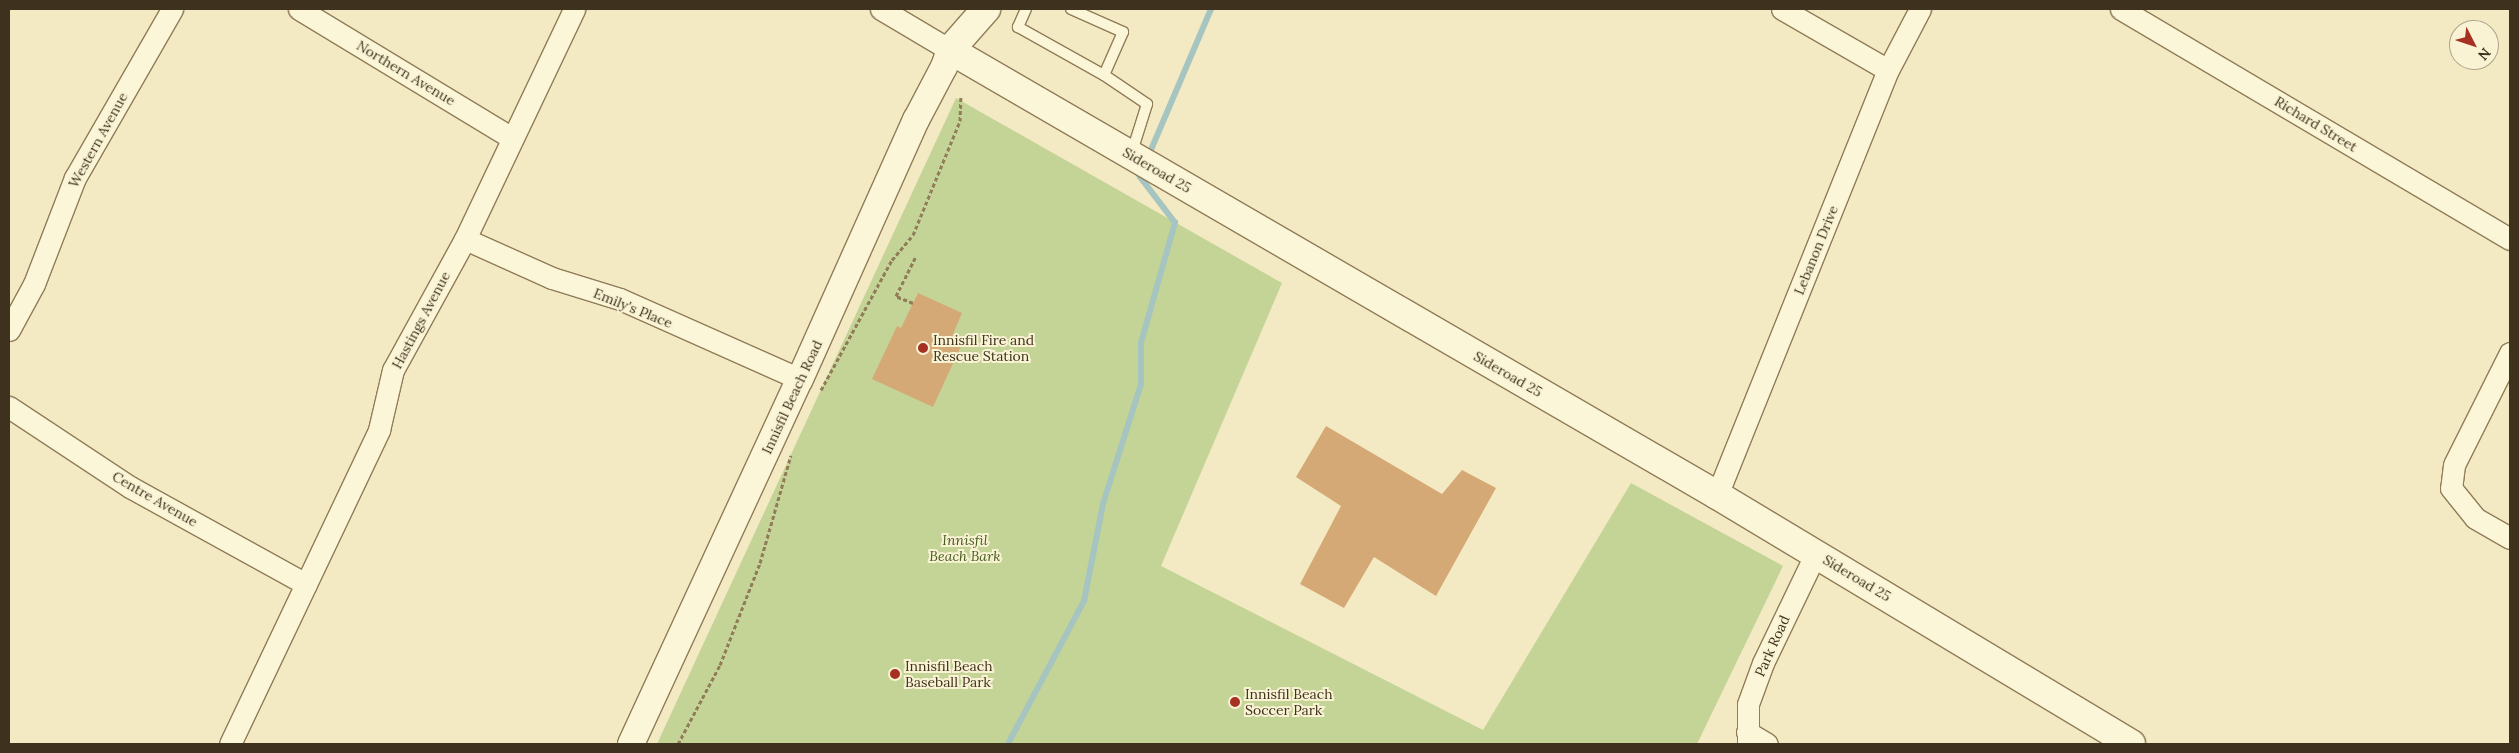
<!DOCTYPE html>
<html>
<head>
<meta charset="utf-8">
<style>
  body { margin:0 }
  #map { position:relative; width:2519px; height:753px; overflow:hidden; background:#f3eac4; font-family:Lora,serif }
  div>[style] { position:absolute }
  .green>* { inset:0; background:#c4d396 }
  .stream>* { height:5.5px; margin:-2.75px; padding:0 2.75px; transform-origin:2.75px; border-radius:2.75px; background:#a6c5c0 }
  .building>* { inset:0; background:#d5a976 }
  .path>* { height:3px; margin-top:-1.5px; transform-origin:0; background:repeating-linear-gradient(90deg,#907c58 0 4px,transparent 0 6.5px) }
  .roads { filter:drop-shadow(1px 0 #907c58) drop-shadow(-1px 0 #907c58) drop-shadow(0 1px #907c58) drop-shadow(0 -1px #907c58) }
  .service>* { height:10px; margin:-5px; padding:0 5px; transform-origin:5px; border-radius:5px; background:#fcf6d8 }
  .minor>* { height:21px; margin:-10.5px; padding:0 10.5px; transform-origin:10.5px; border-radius:10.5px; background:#fcf6d8 }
  .tertiary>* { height:26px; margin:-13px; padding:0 13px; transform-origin:13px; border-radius:13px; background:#fcf6d8 }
  .secondary>* { height:28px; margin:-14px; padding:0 14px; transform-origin:14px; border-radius:14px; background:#fcf6d8 }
  .dots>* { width:14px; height:14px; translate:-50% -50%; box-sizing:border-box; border:2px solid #f9f3d4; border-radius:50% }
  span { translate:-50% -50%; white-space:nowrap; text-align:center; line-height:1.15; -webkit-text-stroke:4px #f9f3d4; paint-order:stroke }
  .street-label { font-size:14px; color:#3e311d }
  .poi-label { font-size:14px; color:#3e311d }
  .left { translate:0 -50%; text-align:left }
  .park-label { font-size:14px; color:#475d22; font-style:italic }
  .frame { position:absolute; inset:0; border:10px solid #3e311d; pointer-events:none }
  .north { position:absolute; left:2449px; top:20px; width:50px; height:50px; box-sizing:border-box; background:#f9f3d4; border:1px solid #aea58b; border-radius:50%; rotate:131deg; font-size:14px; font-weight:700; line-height:20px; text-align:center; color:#3e311d }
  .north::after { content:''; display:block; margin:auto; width:18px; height:22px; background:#a63021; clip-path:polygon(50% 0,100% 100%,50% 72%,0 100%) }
</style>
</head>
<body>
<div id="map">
  <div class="green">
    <i style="clip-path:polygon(956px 98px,1282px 283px,1161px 566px,1483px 730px,1631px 483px,1783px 566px,1697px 744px,657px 744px)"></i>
  </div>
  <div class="stream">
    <i style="left:1148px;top:157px;width:161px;rotate:-66.9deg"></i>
    <i style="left:1008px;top:744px;width:162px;rotate:-62deg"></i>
    <i style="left:1084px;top:601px;width:99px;rotate:-78.9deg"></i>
    <i style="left:1103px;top:504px;width:126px;rotate:-72.4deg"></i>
    <i style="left:1141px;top:384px;width:41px;rotate:-90deg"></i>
    <i style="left:1141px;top:343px;width:125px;rotate:-74.2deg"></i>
    <i style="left:1175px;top:223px;width:58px;rotate:-127.3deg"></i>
    <i style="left:1140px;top:177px;width:8px;rotate:-67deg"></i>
  </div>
  <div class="building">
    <i style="clip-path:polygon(918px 293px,962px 313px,950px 341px,961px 346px,933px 407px,872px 379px,897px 326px,901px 328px)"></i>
    <i style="clip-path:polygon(1326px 426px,1442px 494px,1462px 470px,1496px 488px,1436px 596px,1374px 557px,1344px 608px,1300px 584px,1341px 506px,1296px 477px)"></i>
  </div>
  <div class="path">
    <i style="left:913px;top:303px;width:18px;rotate:-158deg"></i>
    <i style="left:896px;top:296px;width:45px;rotate:-63.4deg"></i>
    <i style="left:821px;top:390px;width:148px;rotate:-61.4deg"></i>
    <i style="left:892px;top:260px;width:33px;rotate:-50deg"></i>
    <i style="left:913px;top:235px;width:123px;rotate:-67.6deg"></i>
    <i style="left:960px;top:121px;width:25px;rotate:-88deg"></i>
    <i style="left:678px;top:744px;width:89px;rotate:-62deg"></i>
    <i style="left:720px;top:665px;width:110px;rotate:-68.6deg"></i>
    <i style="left:760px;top:563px;width:112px;rotate:-74deg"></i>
  </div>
  <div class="roads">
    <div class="service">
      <i style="left:1026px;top:9px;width:20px;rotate:114deg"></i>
      <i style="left:1018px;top:27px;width:98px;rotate:29.2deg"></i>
      <i style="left:1071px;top:9px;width:57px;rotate:23.9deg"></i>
      <i style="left:1123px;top:32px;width:47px;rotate:113.8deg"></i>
      <i style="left:1104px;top:75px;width:52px;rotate:34deg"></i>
      <i style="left:1147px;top:104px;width:53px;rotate:107.4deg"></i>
    </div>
    <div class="minor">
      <i style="left:299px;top:9px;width:249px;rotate:31.2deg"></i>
      <i style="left:881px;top:9px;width:80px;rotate:30.7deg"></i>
      <i style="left:1782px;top:9px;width:122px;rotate:29.9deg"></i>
      <i style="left:2121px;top:9px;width:452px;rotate:30.6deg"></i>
      <i style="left:465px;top:239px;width:95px;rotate:24.1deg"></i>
      <i style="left:552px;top:278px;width:71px;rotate:17.2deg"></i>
      <i style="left:620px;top:299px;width:197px;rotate:24deg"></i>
      <i style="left:9px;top:330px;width:52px;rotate:-61.5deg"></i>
      <i style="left:34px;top:284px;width:114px;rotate:-68.9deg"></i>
      <i style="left:75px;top:178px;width:195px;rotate:-60.1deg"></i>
      <i style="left:2510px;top:353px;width:125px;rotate:116.6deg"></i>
      <i style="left:2454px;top:465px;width:23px;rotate:97deg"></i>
      <i style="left:2451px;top:488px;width:38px;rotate:51deg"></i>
      <i style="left:2475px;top:518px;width:40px;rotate:29.7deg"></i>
      <i style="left:9px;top:407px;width:145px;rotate:33.5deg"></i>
      <i style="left:130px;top:487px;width:201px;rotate:28.9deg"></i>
      <i style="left:1717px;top:495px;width:458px;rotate:-68.1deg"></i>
      <i style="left:1888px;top:70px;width:69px;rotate:-62.3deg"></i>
      <i style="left:1747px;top:732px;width:23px;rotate:31deg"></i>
      <i style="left:230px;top:744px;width:348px;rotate:-64.6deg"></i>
      <i style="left:379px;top:430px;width:62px;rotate:-76.9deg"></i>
      <i style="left:393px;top:370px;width:149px;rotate:-61.2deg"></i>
      <i style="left:465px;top:239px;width:255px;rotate:-64.6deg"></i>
      <i style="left:1748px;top:744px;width:40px;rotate:-90deg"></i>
      <i style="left:1748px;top:704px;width:44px;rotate:-69.9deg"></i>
      <i style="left:1763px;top:663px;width:122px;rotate:-64.3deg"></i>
    </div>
    <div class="tertiary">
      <i style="left:631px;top:744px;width:402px;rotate:-65.2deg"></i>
      <i style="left:800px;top:379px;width:284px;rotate:-65.9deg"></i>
      <i style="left:916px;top:120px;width:60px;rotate:-62.2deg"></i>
      <i style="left:944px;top:67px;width:18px;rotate:-71deg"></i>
    </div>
    <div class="secondary">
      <i style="left:950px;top:50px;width:887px;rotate:30.12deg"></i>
      <i style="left:1717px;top:495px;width:483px;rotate:31deg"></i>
      <i style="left:950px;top:50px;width:55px;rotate:-48.7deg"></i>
    </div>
  </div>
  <div class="dots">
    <i style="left:923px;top:348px;background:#a63021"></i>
    <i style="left:895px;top:674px;background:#a63021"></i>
    <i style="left:1235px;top:702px;background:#a63021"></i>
  </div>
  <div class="street-label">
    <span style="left:406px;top:73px;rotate:31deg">Northern Avenue</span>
    <span style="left:2316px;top:124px;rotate:31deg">Richard Street</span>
    <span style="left:98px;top:140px;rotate:-61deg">Western Avenue</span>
    <span style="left:1157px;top:170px;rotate:30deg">Sideroad 25</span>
    <span style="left:1816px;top:250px;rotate:-68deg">Lebanon Drive</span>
    <span style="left:633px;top:308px;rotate:22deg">Emily's Place</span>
    <span style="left:421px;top:320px;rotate:-62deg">Hastings Avenue</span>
    <span style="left:1508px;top:374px;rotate:30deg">Sideroad 25</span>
    <span style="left:792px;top:397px;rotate:-65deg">Innisfil Beach Road</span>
    <span style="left:155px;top:499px;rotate:30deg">Centre Avenue</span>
    <span style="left:1857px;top:578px;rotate:31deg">Sideroad 25</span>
    <span style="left:1772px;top:646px;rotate:-66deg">Park Road</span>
  </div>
  <div class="poi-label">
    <span class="left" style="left:933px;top:348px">Innisfil Fire and<br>Rescue Station</span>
    <span class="left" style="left:905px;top:674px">Innisfil Beach<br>Baseball Park</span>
    <span class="left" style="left:1245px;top:702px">Innisfil Beach<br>Soccer Park</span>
  </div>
  <div class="park-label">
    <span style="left:965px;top:548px">Innisfil<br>Beach Bark</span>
  </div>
  <div class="frame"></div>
  <div class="north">N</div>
</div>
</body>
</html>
